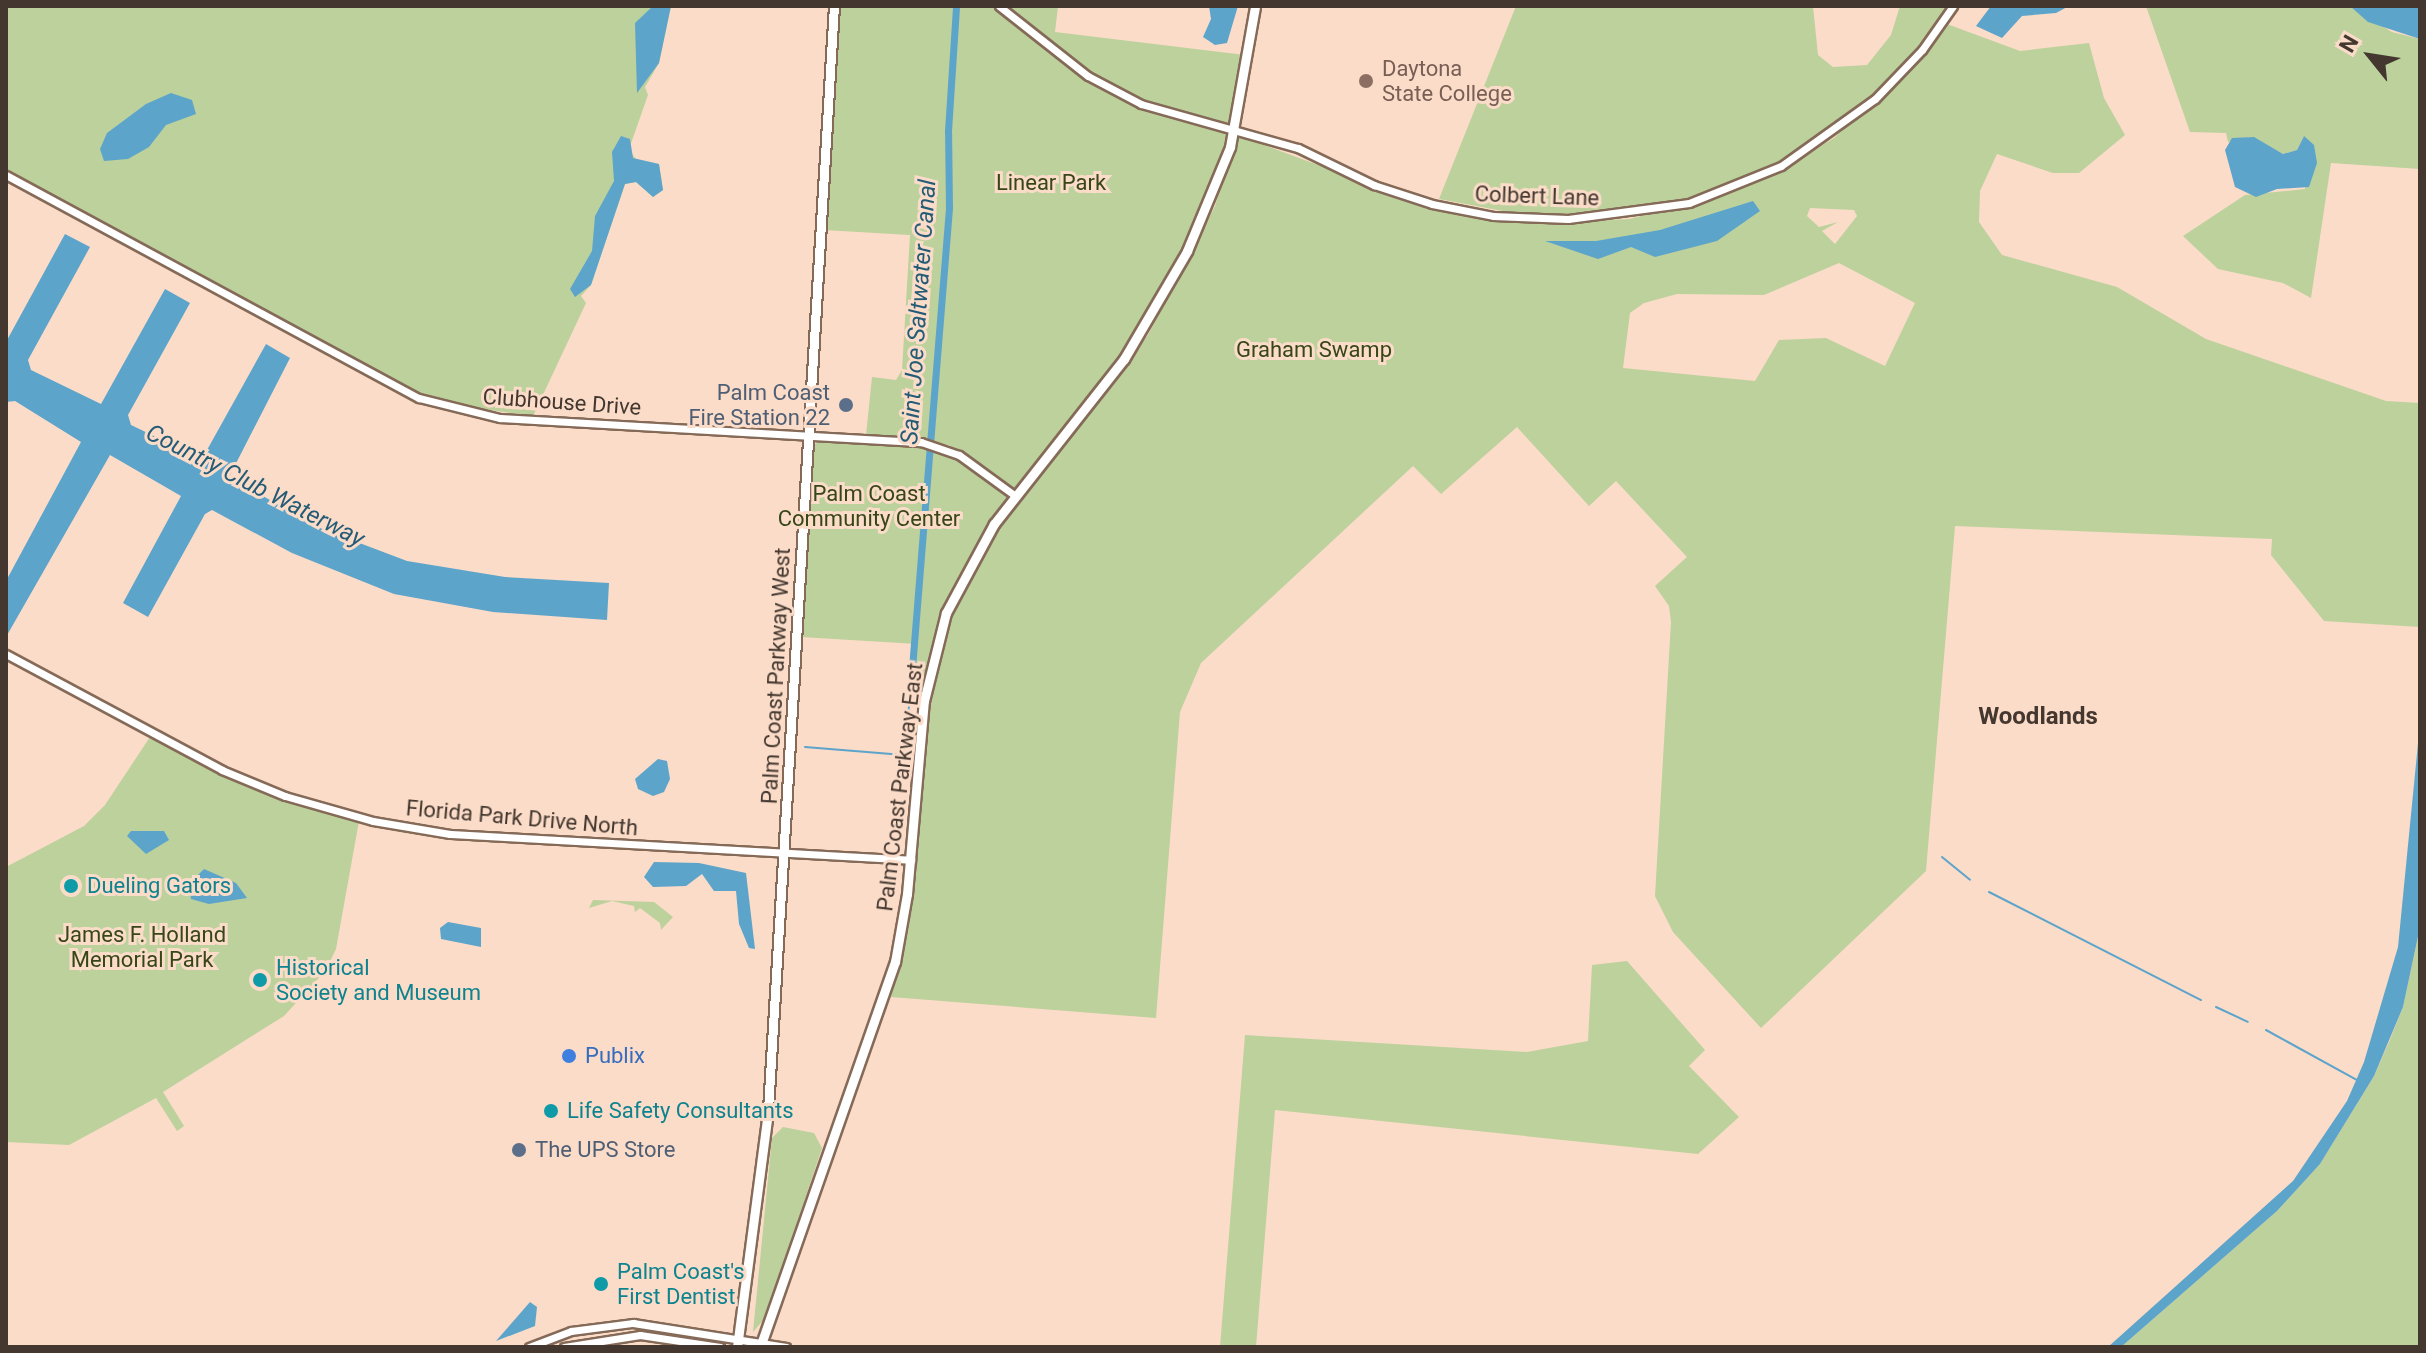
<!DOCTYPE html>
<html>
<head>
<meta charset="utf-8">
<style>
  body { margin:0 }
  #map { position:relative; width:2426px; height:1353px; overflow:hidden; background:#fbdcc8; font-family:Roboto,sans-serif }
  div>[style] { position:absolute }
  .green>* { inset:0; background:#bcd19c }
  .water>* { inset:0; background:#5da4cb }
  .stream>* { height:2px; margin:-1px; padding:0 1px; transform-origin:1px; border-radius:1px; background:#5da4cb }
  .canal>* { height:7px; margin:-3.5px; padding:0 3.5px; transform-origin:3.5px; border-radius:3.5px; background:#5da4cb }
  .roads { filter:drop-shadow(2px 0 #856a58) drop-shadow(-2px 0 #856a58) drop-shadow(0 2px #856a58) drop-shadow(0 -2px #856a58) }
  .tertiary>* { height:7px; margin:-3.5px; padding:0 3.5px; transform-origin:3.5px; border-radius:3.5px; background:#fff }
  .primary>* { height:9px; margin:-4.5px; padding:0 4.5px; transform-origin:4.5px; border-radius:4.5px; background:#fff }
  .dots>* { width:22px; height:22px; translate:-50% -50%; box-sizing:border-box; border:4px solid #fbdcc8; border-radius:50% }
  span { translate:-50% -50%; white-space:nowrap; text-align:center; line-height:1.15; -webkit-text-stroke:6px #fbdcc8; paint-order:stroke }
  .education-label { font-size:22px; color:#785e54 }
  .left { translate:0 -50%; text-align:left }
  .park-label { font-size:22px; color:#364617 }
  .street-label { font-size:22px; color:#43372f }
  .service-label { font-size:22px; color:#4e5e75 }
  .right { translate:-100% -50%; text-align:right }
  .culture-label { font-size:22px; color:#0d838f }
  .shop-label { font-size:22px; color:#366cbe }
  .water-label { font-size:24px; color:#245b76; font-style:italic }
  .neighbourhood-label { font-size:24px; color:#43372f; font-weight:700 }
  .frame { position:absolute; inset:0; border:8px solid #43372f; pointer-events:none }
  .north { position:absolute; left:2330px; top:16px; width:80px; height:80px; -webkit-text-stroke:6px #fbdcc8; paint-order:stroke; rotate:300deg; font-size:22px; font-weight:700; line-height:32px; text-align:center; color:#43372f }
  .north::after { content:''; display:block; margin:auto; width:28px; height:36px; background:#43372f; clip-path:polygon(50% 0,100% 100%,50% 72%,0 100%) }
</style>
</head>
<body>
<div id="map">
  <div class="green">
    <i style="clip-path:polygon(6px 6px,671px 6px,659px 63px,645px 87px,648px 95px,629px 149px,637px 161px,659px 164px,663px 190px,653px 197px,636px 182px,625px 184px,591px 285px,581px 296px,586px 303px,533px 416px,455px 405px,401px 386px,6px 170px)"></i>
    <i style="clip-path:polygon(836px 6px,1058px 6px,1055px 32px,1245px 55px,1229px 136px,1205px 210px,1117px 361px,1015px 491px,949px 445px,866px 435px,872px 377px,896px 380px,902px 370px,910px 235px,824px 230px)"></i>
    <i style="clip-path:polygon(1516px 6px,1813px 6px,1818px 55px,1833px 67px,1867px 65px,1891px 35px,1900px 6px,1949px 6px,1897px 73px,1862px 106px,1798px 152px,1708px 195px,1601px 215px,1519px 214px,1439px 199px)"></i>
    <i style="clip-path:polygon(2146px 6px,2350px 6px,2392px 32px,2420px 39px,2420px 169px,2331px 163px,2311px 298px,2283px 283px,2218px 269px,2183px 236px,2245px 195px,2305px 189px,2304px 136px,2297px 150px,2283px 154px,2251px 137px,2228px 142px,2226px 133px,2190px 132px)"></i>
    <i style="clip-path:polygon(evenodd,1947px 24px,2020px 51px,2089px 43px,2104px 98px,2125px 135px,2079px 173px,2053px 173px,1997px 154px,1980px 191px,1979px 222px,2002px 255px,2117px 287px,2206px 339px,2386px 401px,2420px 403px,2420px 627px,2324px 621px,2271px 555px,2272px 539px,1955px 526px,1926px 871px,1761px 1028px,1673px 932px,1655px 896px,1671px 622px,1669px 606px,1655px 586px,1687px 557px,1616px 481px,1589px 506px,1517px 427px,1441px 494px,1413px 466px,1201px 663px,1180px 712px,1156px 1018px,891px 997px,914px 882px,931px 685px,956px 598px,1016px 499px,1148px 335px,1215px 206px,1237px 135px,1448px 213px,1556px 223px,1629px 219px,1716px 198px,1783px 169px,1834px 138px,1907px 73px,1947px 24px,1810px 208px,1854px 210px,1857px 216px,1835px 244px,1822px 231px,1838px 222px,1819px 227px,1807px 216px,1810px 208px,1947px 24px,1839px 263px,1915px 303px,1885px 366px,1826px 338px,1779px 340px,1755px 381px,1623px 368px,1630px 313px,1644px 303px,1677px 294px,1764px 295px,1839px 263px)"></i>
    <i style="clip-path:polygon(820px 440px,935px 449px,957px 458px,1009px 497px,950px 595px,924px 683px,912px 679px,917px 644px,801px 637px,811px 447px)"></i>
    <i style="clip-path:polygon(150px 737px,257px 787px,359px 821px,336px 949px,326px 970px,284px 1016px,163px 1092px,184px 1126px,177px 1131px,156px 1098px,69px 1145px,6px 1142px,6px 867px,84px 826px,105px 805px)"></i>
    <i style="clip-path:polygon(593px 900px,654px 902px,673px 917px,661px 930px,660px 923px,640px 908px,635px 912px,634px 906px,612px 901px,589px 908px)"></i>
    <i style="clip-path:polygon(2420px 927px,2420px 1347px,2121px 1347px,2277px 1211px,2320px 1164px,2374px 1076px,2389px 1042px,2403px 1007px)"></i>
    <i style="clip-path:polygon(1627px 961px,1705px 1050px,1689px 1066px,1739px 1117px,1698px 1154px,1275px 1110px,1256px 1347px,1220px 1347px,1245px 1035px,1527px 1052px,1588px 1041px,1592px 965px)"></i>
    <i style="clip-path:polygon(783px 1127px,814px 1133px,822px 1148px,765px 1318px,753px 1332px,772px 1138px)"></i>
  </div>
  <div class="water">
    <i style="clip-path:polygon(653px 6px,671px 6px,659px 63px,637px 93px,635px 23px)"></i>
    <i style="clip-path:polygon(1209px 6px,1238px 6px,1227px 43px,1215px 45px,1203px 37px,1211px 19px)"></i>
    <i style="clip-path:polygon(1991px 6px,2069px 6px,2056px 13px,2022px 16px,2002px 38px,1976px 26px)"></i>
    <i style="clip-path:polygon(2350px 6px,2420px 6px,2420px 39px,2368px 22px)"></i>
    <i style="clip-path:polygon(171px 93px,192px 100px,196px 114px,166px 125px,149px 147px,128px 159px,104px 161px,100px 149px,107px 133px,146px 104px)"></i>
    <i style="clip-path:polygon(621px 136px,630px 139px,633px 158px,659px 164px,663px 190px,653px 197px,636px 182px,625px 184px,591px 285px,575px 297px,570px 289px,592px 251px,595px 216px,614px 181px,612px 152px)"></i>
    <i style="clip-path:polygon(2304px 136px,2314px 145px,2317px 163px,2309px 187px,2277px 189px,2256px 197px,2235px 187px,2225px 150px,2232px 138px,2254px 137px,2283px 154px,2297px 150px)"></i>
    <i style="clip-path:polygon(1753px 201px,1760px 211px,1717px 241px,1655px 257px,1631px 247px,1598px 259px,1545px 241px,1596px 241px,1660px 230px)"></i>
    <i style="clip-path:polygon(65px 234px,90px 247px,28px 360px,31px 370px,101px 404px,165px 289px,190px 303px,128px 415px,131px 425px,202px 459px,266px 344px,290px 358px,229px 477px,320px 528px,407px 561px,505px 577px,609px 583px,607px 620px,493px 612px,394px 594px,292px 553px,212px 510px,205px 514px,148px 617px,123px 603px,181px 496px,110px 455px,6px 637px,6px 581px,81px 442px,15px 401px,6px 402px,6px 342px)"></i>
    <i style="clip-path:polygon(2420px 723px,2420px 927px,2403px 1007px,2374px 1076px,2320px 1164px,2277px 1211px,2121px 1347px,2108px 1347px,2293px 1181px,2347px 1101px,2364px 1062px,2398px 947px)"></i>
    <i style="clip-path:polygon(658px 759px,667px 761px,670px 779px,664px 792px,653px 796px,638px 789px,635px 779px)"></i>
    <i style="clip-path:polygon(131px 831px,164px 831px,169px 840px,146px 854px,127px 836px)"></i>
    <i style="clip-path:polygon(654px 862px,699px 863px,746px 873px,755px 949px,749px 948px,739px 924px,736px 891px,714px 891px,702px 874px,686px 886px,653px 887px,644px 877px)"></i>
    <i style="clip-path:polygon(204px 869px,236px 883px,247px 898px,209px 904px,191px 899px,189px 884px)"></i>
    <i style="clip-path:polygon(448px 922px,481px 928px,481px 947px,441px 939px,440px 928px)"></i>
    <i style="clip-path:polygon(530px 1302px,537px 1307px,535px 1326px,496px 1341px)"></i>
  </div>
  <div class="stream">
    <i style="left:910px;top:694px;width:26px;rotate:-86deg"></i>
    <i style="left:805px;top:747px;width:99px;rotate:4.6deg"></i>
    <i style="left:904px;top:755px;width:49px;rotate:-84.2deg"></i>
    <i style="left:1942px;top:857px;width:36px;rotate:39deg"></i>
    <i style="left:1989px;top:892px;width:238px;rotate:27deg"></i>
    <i style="left:2216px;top:1007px;width:35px;rotate:25deg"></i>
    <i style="left:2266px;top:1030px;width:104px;rotate:28.8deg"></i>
  </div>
  <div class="canal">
    <i style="left:912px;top:668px;width:461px;rotate:-85.4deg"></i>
    <i style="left:949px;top:208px;width:77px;rotate:-90.7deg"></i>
    <i style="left:948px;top:131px;width:125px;rotate:-86.3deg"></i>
  </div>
  <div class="roads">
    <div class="tertiary">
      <i style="left:999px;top:6px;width:113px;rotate:38.2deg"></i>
      <i style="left:1088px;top:76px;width:60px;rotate:27.8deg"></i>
      <i style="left:1141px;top:104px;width:163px;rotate:15.7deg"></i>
      <i style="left:1298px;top:148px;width:85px;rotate:26deg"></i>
      <i style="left:1374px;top:185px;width:61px;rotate:18.1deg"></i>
      <i style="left:1432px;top:204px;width:62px;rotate:11.1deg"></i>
      <i style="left:1493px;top:216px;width:75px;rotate:2.3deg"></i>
      <i style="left:1568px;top:219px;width:122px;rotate:-7.5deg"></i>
      <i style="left:1689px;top:203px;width:99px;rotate:-21.9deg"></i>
      <i style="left:1781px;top:166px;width:115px;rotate:-35.5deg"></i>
      <i style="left:1875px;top:99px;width:68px;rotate:-46.2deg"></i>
      <i style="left:1922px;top:50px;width:54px;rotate:-54.8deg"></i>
      <i style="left:6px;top:175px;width:469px;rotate:28.4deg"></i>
      <i style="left:419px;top:398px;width:83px;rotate:13.9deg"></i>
      <i style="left:500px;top:418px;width:422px;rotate:3.3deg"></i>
      <i style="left:921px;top:442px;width:40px;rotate:18.9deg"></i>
      <i style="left:959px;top:455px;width:68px;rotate:36deg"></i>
      <i style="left:6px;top:654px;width:245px;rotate:28.2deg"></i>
      <i style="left:222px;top:770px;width:68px;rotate:22.4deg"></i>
      <i style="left:285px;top:796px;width:91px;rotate:15.9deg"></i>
      <i style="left:373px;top:821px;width:78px;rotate:9.6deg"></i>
      <i style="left:450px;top:834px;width:462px;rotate:3.2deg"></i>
      <i style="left:529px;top:1347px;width:45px;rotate:-20.9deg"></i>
      <i style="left:571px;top:1331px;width:63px;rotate:-7.4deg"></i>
      <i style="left:633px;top:1323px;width:155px;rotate:8.9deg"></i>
      <i style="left:564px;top:1347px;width:77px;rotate:-9deg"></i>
      <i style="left:640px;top:1335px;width:81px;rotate:8.5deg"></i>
    </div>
    <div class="primary">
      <i style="left:737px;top:1347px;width:239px;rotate:-82.5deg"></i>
      <i style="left:768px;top:1110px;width:1106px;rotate:-86.58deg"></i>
      <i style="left:760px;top:1347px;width:408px;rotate:-70.7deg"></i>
      <i style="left:895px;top:962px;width:69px;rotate:-80deg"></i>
      <i style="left:907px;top:894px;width:194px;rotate:-85deg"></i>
      <i style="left:924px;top:701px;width:91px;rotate:-76deg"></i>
      <i style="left:946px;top:613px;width:101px;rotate:-61.7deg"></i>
      <i style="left:994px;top:524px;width:210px;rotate:-51.8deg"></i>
      <i style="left:1124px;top:359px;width:125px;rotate:-59.7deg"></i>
      <i style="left:1187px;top:251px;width:113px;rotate:-67.5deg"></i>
      <i style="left:1230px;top:147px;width:143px;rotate:-79.9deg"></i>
    </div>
  </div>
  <div class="dots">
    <i style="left:1366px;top:81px;background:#8d6e63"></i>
    <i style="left:846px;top:405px;background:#5c6f8a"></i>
    <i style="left:71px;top:886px;background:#0f9aa8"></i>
    <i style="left:260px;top:980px;background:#0f9aa8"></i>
    <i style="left:569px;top:1056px;background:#3f7fe0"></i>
    <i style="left:551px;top:1111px;background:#0f9aa8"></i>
    <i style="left:519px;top:1150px;background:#5c6f8a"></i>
    <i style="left:601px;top:1284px;background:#0f9aa8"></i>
  </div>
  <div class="education-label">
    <span class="left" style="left:1382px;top:81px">Daytona<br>State College</span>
  </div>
  <div class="park-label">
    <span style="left:1051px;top:183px">Linear Park</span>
    <span style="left:1314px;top:350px">Graham Swamp</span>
    <span style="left:869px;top:506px">Palm Coast<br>Community Center</span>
    <span style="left:142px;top:947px">James F. Holland<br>Memorial Park</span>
  </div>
  <div class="street-label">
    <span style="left:1537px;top:196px;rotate:2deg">Colbert Lane</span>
    <span style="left:562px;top:402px;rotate:4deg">Clubhouse Drive</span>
    <span style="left:776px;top:676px;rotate:-87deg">Palm Coast Parkway West</span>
    <span style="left:900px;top:787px;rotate:-83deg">Palm Coast Parkway East</span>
    <span style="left:522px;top:818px;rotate:5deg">Florida Park Drive North</span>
  </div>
  <div class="service-label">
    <span class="right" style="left:830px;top:405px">Palm Coast<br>Fire Station 22</span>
    <span class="left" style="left:535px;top:1150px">The UPS Store</span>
  </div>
  <div class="culture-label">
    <span class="left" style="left:87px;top:886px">Dueling Gators</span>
    <span class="left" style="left:276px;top:980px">Historical<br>Society and Museum</span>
    <span class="left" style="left:567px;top:1111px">Life Safety Consultants</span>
    <span class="left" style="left:617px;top:1284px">Palm Coast's<br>First Dentist</span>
  </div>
  <div class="shop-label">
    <span class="left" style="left:585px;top:1056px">Publix</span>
  </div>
  <div class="water-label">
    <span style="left:919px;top:312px;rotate:-86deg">Saint Joe Saltwater Canal</span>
    <span style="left:255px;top:486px;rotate:27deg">Country Club Waterway</span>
  </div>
  <div class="neighbourhood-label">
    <span style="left:2038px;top:717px">Woodlands</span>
  </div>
  <div class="frame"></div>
  <div class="north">N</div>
</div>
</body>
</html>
